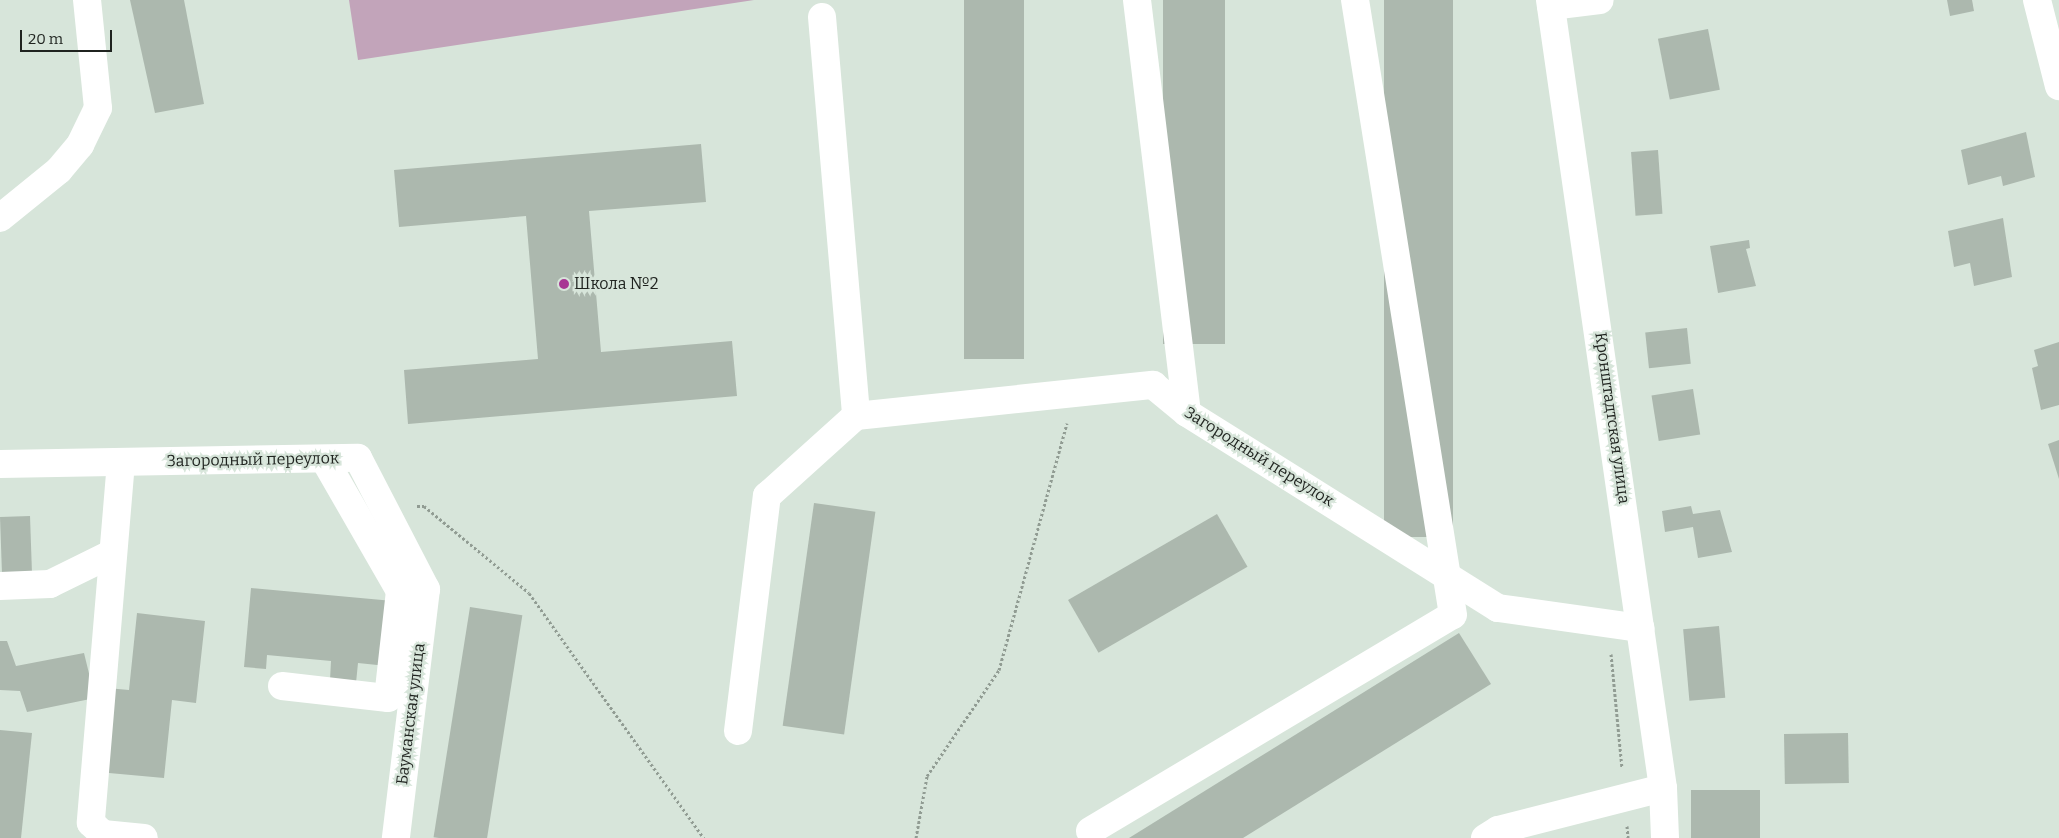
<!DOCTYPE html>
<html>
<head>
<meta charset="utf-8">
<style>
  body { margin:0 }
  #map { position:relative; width:2059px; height:838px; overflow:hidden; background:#d7e5da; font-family:Bitter,serif }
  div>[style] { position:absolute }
  .green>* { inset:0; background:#c2a4ba }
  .building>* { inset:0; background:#acb8ae; transform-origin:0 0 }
  .path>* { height:3px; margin-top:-1.5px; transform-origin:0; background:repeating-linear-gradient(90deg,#919c93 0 2.5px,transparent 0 5px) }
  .minor>* { height:28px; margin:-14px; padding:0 14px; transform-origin:14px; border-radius:14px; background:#fff }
  .dots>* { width:14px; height:14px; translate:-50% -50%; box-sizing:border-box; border:2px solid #d7e5da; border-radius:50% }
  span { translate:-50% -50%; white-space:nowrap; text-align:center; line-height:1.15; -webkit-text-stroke:4.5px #d7e5da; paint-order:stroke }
  .poi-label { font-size:16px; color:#1f231f }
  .left { translate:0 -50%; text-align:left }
  .street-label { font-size:16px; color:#1f231f }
  .scale { position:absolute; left:20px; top:30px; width:92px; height:22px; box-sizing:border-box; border:2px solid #1f231f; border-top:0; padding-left:6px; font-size:15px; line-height:18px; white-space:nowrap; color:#1f231f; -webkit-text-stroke:4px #d7e5da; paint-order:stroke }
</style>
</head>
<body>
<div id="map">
  <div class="green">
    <i style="clip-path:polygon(349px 0,754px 0,358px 60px)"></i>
  </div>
  <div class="building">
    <i style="clip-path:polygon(130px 0,184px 0,204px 104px,155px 113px)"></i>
    <i style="left:964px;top:0;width:60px;height:359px"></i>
    <i style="left:1163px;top:0;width:62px;height:344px"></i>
    <i style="left:1384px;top:0;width:69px;height:537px"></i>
    <i style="clip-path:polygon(1947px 0,1972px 0,1974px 11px,1950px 16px)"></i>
    <i style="left:1708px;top:29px;width:62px;height:51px;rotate:79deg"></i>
    <i style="clip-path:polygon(2026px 132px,2035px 177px,2003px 186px,2001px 176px,1968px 185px,1961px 150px)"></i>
    <i style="clip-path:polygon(701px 144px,706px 202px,589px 211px,601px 352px,732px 341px,737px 396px,408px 424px,404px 370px,538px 359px,526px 216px,399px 227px,394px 170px)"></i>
    <i style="left:1658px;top:150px;width:64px;height:27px;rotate:86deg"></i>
    <i style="clip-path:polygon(2003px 218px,2012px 277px,1974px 286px,1970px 263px,1954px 267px,1948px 231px)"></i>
    <i style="clip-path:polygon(1749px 240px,1750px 248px,1746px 249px,1756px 286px,1718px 293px,1710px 246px)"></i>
    <i style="left:1687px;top:328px;width:36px;height:42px;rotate:84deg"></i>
    <i style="clip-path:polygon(2059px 342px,2059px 405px,2041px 410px,2032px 368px,2038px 366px,2034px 350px)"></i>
    <i style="left:1693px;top:389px;width:46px;height:42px;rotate:81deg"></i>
    <i style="clip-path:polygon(2059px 440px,2059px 479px,2048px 444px)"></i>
    <i style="left:814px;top:503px;width:62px;height:225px;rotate:8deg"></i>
    <i style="clip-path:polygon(1691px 506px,1693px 514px,1720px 510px,1732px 552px,1698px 558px,1693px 527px,1665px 532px,1662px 511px)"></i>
    <i style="left:1217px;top:514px;width:61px;height:172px;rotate:60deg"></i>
    <i style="left:30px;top:516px;width:58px;height:30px;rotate:88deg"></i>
    <i style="clip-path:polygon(251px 588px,393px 601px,387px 666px,358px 663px,356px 683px,330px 680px,331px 661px,267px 655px,266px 669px,244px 667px)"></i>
    <i style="left:470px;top:607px;width:53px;height:233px;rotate:9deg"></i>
    <i style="clip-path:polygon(137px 613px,205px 621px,196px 703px,172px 700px,164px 778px,98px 772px,107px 688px,129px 690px)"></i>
    <i style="left:1719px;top:626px;width:72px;height:36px;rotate:85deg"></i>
    <i style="clip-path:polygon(1459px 633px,1491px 684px,1243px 838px,1129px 838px)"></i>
    <i style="clip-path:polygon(0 641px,7px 641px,16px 666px,84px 653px,95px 698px,27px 712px,20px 691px,0 690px)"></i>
    <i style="clip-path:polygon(0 730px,32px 733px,21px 838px,0 838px)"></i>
    <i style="left:1848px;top:733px;width:50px;height:64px;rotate:89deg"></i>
    <i style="left:1691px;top:790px;width:69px;height:48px"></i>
  </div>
  <div class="path">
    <i style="left:417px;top:506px;width:7px"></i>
    <i style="left:424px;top:506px;width:136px;rotate:39.6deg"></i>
    <i style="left:529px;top:593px;width:301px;rotate:54.5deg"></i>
    <i style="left:1611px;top:654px;width:115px;rotate:84.5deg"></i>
    <i style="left:1627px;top:826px;width:12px;rotate:85deg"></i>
    <i style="left:916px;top:838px;width:63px;rotate:-79.9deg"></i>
    <i style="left:927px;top:776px;width:128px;rotate:-55.8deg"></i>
    <i style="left:999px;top:670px;width:256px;rotate:-74.6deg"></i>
  </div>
  <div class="minor">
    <i style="left:1137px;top:0;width:416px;rotate:83.1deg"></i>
    <i style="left:1550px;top:0;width:796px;rotate:81.84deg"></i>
    <i style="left:1663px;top:788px;width:50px;rotate:87.7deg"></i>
    <i style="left:2037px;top:0;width:89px;rotate:75.7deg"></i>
    <i style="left:1551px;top:6px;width:49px;rotate:-7deg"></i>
    <i style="left:822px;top:17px;width:400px;rotate:85.1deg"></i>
    <i style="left:0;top:218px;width:76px;rotate:-39.1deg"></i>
    <i style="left:59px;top:170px;width:33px;rotate:-50deg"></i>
    <i style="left:80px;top:145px;width:41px;rotate:-64.1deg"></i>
    <i style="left:98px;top:108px;width:109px;rotate:-95.8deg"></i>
    <i style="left:856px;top:416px;width:299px;rotate:-6deg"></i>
    <i style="left:1153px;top:385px;width:44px;rotate:39.5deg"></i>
    <i style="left:1187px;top:413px;width:367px;rotate:32.1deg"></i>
    <i style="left:1498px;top:608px;width:144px;rotate:8deg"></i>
    <i style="left:121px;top:462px;width:362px;rotate:94.8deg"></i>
    <i style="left:91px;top:823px;width:16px;rotate:43deg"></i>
    <i style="left:103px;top:834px;width:41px;rotate:5.6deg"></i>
    <i style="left:0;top:464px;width:358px;rotate:-1deg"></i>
    <i style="left:358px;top:458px;width:148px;rotate:62.6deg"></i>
    <i style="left:426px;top:589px;width:251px;rotate:96.9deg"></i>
    <i style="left:0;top:586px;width:50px;rotate:-2.3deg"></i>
    <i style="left:50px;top:584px;width:70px;rotate:-26.2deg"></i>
    <i style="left:282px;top:686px;width:107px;rotate:6.5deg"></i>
    <i style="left:388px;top:698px;width:108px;rotate:-83.6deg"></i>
    <i style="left:400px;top:591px;width:152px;rotate:-119.9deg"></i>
    <i style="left:738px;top:731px;width:237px;rotate:-83deg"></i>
    <i style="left:767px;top:496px;width:120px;rotate:-42deg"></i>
    <i style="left:1090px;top:831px;width:422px;rotate:-30.8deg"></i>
    <i style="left:1453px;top:615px;width:623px;rotate:-99.05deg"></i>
    <i style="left:1485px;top:838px;width:15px;rotate:-32deg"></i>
    <i style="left:1498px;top:830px;width:170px;rotate:-14.3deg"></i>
  </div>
  <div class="dots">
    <i style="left:564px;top:284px;background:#a83794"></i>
  </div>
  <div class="poi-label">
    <span class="left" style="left:574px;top:284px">Школа №2</span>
  </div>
  <div class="street-label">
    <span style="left:1612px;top:418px;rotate:82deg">Кронштадтская улица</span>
    <span style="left:1259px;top:457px;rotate:32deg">Загородный переулок</span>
    <span style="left:253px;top:460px;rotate:-1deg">Загородный переулок</span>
    <span style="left:411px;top:714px;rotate:-83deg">Бауманская улица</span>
  </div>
  <div class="scale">20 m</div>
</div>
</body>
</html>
